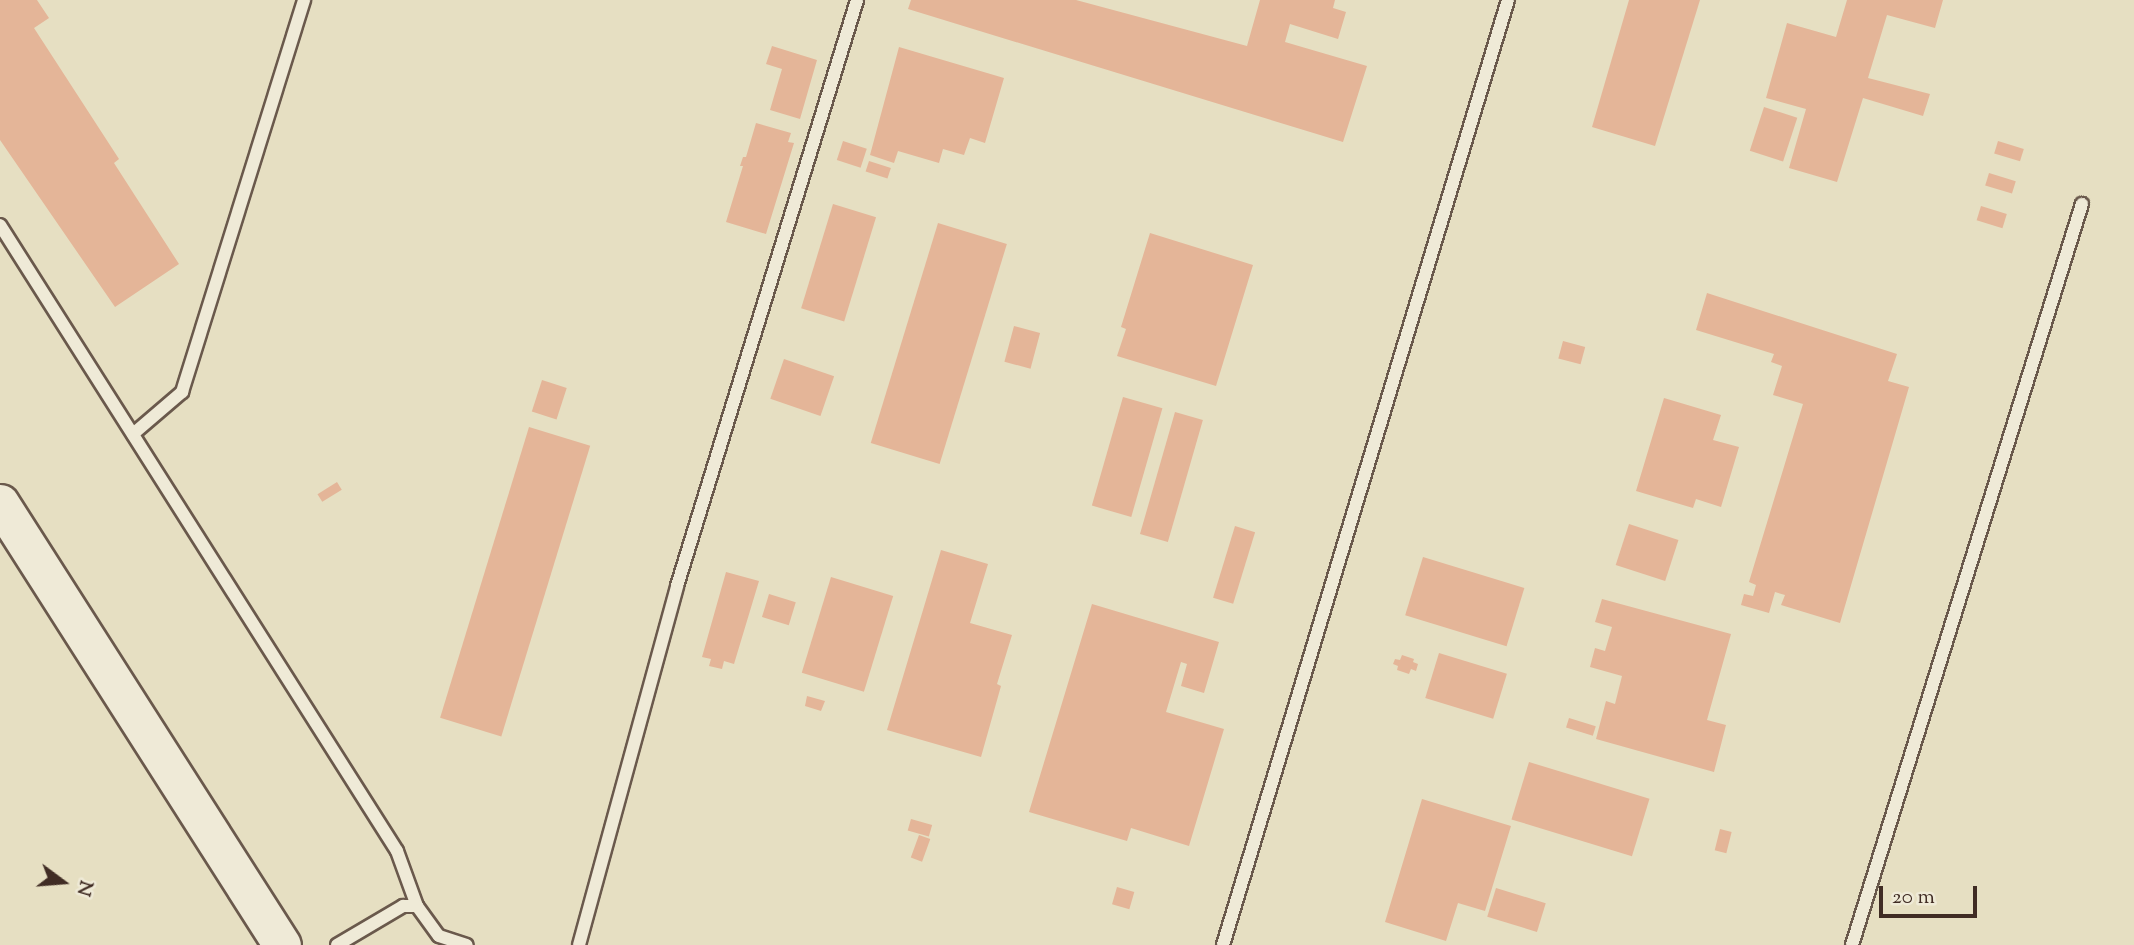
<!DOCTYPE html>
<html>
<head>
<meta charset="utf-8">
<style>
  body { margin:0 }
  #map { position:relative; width:2134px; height:945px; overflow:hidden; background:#e6dfc2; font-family:"Sorts Mill Goudy",serif }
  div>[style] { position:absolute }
  .building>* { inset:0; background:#e4b598; transform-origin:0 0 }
  .roads { filter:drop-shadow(2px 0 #6a594c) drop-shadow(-2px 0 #6a594c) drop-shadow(0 2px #6a594c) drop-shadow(0 -2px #6a594c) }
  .lane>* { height:12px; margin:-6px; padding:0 6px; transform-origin:6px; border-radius:6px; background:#efead7 }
  .secondary>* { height:37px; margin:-18.5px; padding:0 18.5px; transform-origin:18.5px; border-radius:18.5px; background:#efead7 }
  span { translate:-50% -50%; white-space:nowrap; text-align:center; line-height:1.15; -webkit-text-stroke:5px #efead7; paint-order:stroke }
  .north { position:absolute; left:28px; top:847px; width:70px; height:70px; -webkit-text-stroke:5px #efead7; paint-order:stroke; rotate:106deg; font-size:19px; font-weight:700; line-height:28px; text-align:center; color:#402c24 }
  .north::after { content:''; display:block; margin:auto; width:24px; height:32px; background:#402c24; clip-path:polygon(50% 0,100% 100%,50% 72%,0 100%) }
  .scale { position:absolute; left:1879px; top:886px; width:98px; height:32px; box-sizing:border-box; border:4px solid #402c24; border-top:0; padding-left:9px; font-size:21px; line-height:24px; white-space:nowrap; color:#402c24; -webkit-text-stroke:5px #efead7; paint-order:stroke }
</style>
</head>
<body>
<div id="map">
  <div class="building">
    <i style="clip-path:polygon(0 0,37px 0,49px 18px,34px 28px,119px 159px,114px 163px,179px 264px,115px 307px,0 140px)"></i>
    <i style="clip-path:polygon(911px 0,1076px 0,1247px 46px,1260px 0,1335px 0,1333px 8px,1346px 12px,1338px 39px,1290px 24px,1285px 42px,1367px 66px,1343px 142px,908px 9px)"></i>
    <i style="clip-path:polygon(1629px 0,1700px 0,1655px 146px,1592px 127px)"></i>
    <i style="clip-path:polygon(1847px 0,1943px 0,1935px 28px,1887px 15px,1868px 78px,1930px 94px,1923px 116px,1863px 98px,1837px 182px,1789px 168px,1806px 109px,1766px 98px,1787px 23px,1836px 37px)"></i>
    <i style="clip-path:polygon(772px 46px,817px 60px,800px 119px,770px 110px,782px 69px,766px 64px)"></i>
    <i style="clip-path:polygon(899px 47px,1004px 78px,985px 143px,970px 138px,964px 155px,943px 149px,939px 163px,898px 151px,894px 163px,870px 155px)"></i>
    <i style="left:1764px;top:107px;width:35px;height:46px;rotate:18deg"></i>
    <i style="clip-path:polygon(756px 123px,791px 133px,788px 142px,794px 143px,766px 234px,726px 222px,743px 166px,740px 166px,743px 157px,746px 157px)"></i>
    <i style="left:843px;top:141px;width:25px;height:20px;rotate:18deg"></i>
    <i style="left:1998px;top:141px;width:27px;height:13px;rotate:17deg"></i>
    <i style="left:869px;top:161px;width:23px;height:11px;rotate:18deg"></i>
    <i style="left:1989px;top:173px;width:28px;height:13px;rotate:17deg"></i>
    <i style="left:833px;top:204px;width:45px;height:109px;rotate:17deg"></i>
    <i style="left:1981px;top:206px;width:27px;height:15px;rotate:17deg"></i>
    <i style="left:938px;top:223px;width:72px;height:230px;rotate:17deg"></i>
    <i style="clip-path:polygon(1150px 233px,1253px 265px,1216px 386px,1117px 356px,1126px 329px,1121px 327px)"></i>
    <i style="clip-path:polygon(1707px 293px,1897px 354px,1888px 381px,1909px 387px,1840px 623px,1781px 605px,1785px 595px,1775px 592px,1769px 613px,1741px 605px,1744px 594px,1753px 596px,1756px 585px,1749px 582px,1803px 404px,1773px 395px,1782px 366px,1771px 362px,1774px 354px,1696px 330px)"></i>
    <i style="left:1014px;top:326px;width:27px;height:37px;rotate:15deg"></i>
    <i style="left:1563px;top:341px;width:23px;height:18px;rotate:15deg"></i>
    <i style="left:784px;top:359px;width:53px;height:42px;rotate:19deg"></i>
    <i style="left:542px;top:380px;width:26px;height:33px;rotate:18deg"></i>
    <i style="left:1123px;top:397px;width:41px;height:113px;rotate:16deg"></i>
    <i style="clip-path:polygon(1664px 398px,1721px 415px,1713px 440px,1739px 447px,1721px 507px,1696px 499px,1693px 508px,1636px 491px)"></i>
    <i style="left:1175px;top:412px;width:29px;height:127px;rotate:16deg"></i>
    <i style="left:529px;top:427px;width:64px;height:304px;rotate:17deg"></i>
    <i style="left:337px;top:482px;width:9px;height:23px;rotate:58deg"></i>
    <i style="left:1629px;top:524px;width:52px;height:43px;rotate:18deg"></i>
    <i style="left:1235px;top:526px;width:21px;height:75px;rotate:17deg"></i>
    <i style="clip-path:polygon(941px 550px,988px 564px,970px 623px,1012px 635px,997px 684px,1001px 686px,981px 757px,887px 730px)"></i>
    <i style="left:1423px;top:557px;width:106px;height:61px;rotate:17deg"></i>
    <i style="clip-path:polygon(726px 572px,759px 581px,734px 664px,724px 661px,722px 669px,709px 666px,711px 659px,702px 657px)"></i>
    <i style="left:831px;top:577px;width:65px;height:100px;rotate:17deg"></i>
    <i style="left:769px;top:594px;width:28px;height:24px;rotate:17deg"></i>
    <i style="clip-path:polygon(1602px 599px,1731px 634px,1707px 720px,1726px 725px,1714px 772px,1596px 739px,1606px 701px,1615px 704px,1622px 676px,1590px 667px,1595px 648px,1605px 651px,1612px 627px,1595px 622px)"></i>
    <i style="clip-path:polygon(1092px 604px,1219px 642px,1204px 693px,1181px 686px,1187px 664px,1181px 662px,1166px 712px,1224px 729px,1189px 846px,1131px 828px,1127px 841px,1029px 812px)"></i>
    <i style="left:1439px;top:653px;width:71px;height:47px;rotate:17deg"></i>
    <i style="clip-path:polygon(1402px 655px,1414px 659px,1413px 662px,1418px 664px,1416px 671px,1411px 669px,1409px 674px,1397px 670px,1398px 666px,1393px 664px,1395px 659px,1400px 660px)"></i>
    <i style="clip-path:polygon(807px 696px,825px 701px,821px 711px,805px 706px)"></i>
    <i style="left:1569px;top:718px;width:28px;height:10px;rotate:17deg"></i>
    <i style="left:1529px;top:762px;width:126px;height:60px;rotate:17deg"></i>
    <i style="clip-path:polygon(1422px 799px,1511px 826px,1485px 911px,1458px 903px,1446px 941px,1385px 922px)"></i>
    <i style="left:911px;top:819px;width:22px;height:12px;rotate:16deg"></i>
    <i style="left:1720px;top:829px;width:12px;height:22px;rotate:14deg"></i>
    <i style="left:919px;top:835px;width:12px;height:24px;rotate:20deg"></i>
    <i style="left:1117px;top:887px;width:18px;height:18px;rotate:16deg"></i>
    <i style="left:1496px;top:888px;width:52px;height:30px;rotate:17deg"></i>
  </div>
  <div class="roads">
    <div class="lane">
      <i style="left:0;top:225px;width:741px;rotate:57.62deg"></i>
      <i style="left:397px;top:851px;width:59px;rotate:70deg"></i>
      <i style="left:417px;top:906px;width:37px;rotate:54deg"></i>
      <i style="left:439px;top:936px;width:29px;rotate:18deg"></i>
      <i style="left:133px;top:434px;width:65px;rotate:-40.6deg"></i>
      <i style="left:182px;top:392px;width:411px;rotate:-72.7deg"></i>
      <i style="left:337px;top:945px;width:77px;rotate:-30.6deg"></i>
      <i style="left:403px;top:906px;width:14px"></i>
      <i style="left:579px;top:945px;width:372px;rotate:-74.7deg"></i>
      <i style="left:677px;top:586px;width:613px;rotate:-72.92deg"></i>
      <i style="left:1223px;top:945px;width:987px;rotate:-73.22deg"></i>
      <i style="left:1852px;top:945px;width:776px;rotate:-72.76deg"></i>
    </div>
    <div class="secondary">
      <i style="left:0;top:503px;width:524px;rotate:57.46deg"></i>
    </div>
  </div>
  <div class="north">N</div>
  <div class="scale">20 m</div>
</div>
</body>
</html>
